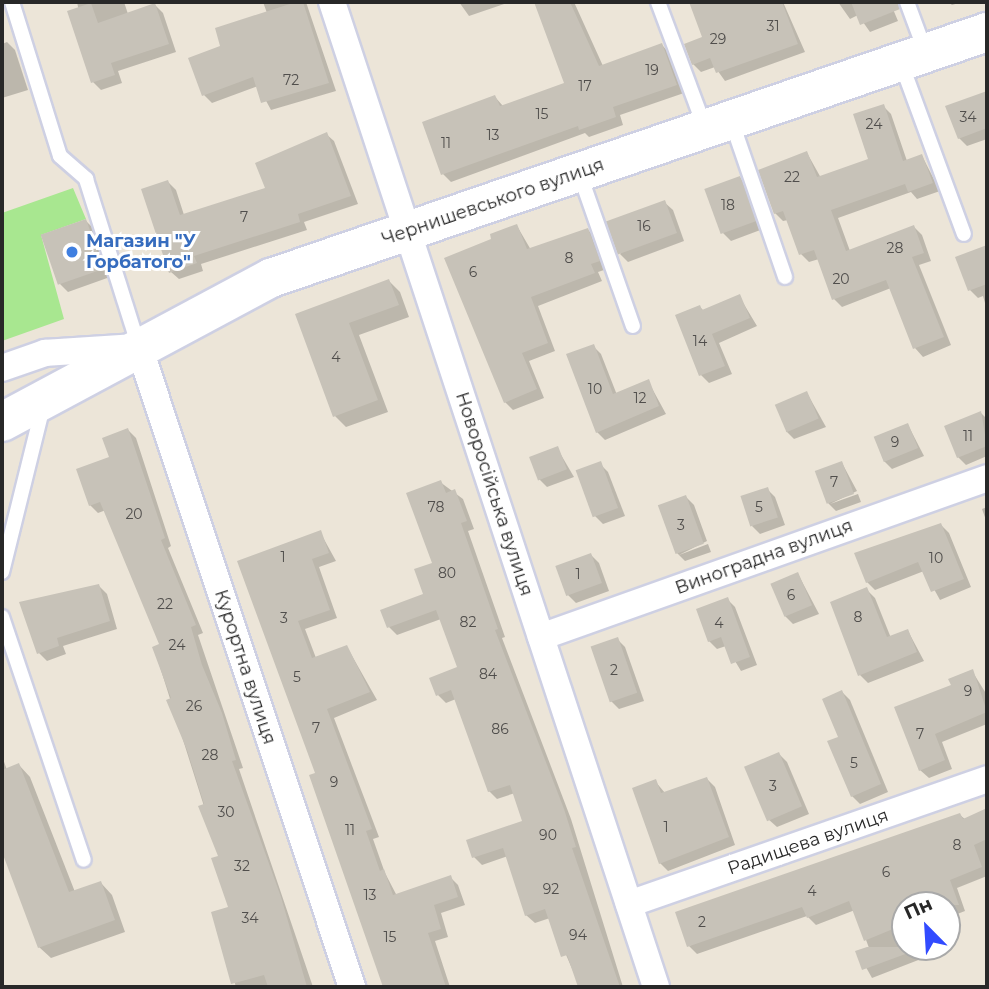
<!DOCTYPE html>
<html>
<head>
<meta charset="utf-8">
<style>
  body { margin:0 }
  #map { position:relative; width:989px; height:989px; overflow:hidden; background:#ece5d8; font-family:Montserrat,sans-serif }
  div>[style] { position:absolute }
  .green>* { inset:0; background:#a8e790 }
  .shadow>* { inset:0; background:#0003 }
  .building>* { inset:0; background:#c7c2b8; transform-origin:0 0 }
  .roads { filter:drop-shadow(2px 0 #ced0e3) drop-shadow(-2px 0 #ced0e3) drop-shadow(0 2px #ced0e3) drop-shadow(0 -2px #ced0e3) }
  .lane>* { height:14px; margin:-7px; padding:0 7px; transform-origin:7px; border-radius:7px; background:#fff }
  .street>* { height:26px; margin:-13px; padding:0 13px; transform-origin:13px; border-radius:13px; background:#fff }
  .secondary>* { height:38px; margin:-19px; padding:0 19px; transform-origin:19px; border-radius:19px; background:#fff }
  .dots>* { width:19px; height:19px; translate:-50% -50%; box-sizing:border-box; border:4px solid #fff; border-radius:50% }
  span { translate:-50% -50%; white-space:nowrap; text-align:center; line-height:1.15; -webkit-text-stroke:6px #fff; paint-order:stroke }
  .number-label { font-size:14px; color:#504e4c }
  .number-label span { -webkit-text-stroke-width:0 }
  .street-label { font-size:18px; color:#282828 }
  .shop-label { font-size:18px; color:#366cbe; font-weight:700 }
  .left { translate:0 -50%; text-align:left }
  .frame { position:absolute; inset:0; border:4px solid #282828; pointer-events:none }
  .north { position:absolute; left:891px; top:891px; width:70px; height:70px; box-sizing:border-box; background:#fff; border:2px solid #a9a9a9; border-radius:50%; rotate:336deg; font-size:19px; font-weight:700; line-height:28px; text-align:center; color:#282828 }
  .north::after { content:''; display:block; margin:auto; width:24px; height:32px; background:#324bff; clip-path:polygon(50% 0,100% 100%,50% 72%,0 100%) }
</style>
</head>
<body>
<div id="map">
  <div class="green">
    <i style="clip-path:polygon(73px 188px,86px 219px,41px 235px,64px 319px,2px 341px,2px 213px)"></i>
  </div>
  <div class="shadow">
    <i style="clip-path:polygon(77px 2px,124px 2px,128px 14px,155px 5px,163px 13px,176px 52px,118px 71px,122px 83px,101px 90px,93px 82px)"></i>
    <i style="clip-path:polygon(263px 2px,306px 2px,336px 91px,271px 110px,258px 86px,212px 103px,204px 95px,223px 47px,267px 13px)"></i>
    <i style="clip-path:polygon(459px 2px,510px 2px,469px 16px)"></i>
    <i style="clip-path:polygon(536px 2px,574px 2px,603px 66px,662px 45px,670px 54px,684px 93px,620px 115px,623px 125px,589px 137px,585px 133px,451px 182px,443px 174px,495px 97px,503px 106px,566px 84px)"></i>
    <i style="clip-path:polygon(691px 2px,732px 2px,737px 15px,769px 2px,783px 2px,805px 52px,725px 81px,715px 67px,701px 72px,693px 64px,704px 38px)"></i>
    <i style="clip-path:polygon(838px 2px,890px 2px,898px 21px,870px 32px,858px 15px,850px 19px)"></i>
    <i style="clip-path:polygon(948px 2px,962px 2px,952px 5px)"></i>
    <i style="clip-path:polygon(7px 42px,15px 50px,28px 90px,2px 98px,2px 44px)"></i>
    <i style="clip-path:polygon(987px 93px,987px 139px,967px 146px,959px 138px,948px 107px)"></i>
    <i style="clip-path:polygon(883px 106px,891px 114px,907px 161px,922px 156px,940px 191px,917px 199px,911px 192px,838px 218px,850px 251px,914px 227px,922px 235px,931px 261px,919px 265px,951px 345px,923px 357px,915px 348px,891px 288px,842px 307px,834px 299px,819px 259px,809px 262px,801px 254px,788px 220px,783px 221px,775px 213px,807px 153px,821px 178px,870px 160px)"></i>
    <i style="clip-path:polygon(326px 134px,334px 141px,358px 204px,304px 222px,307px 230px,201px 264px,203px 271px,179px 279px,171px 272px,168px 182px,176px 190px,184px 215px,267px 189px)"></i>
    <i style="clip-path:polygon(740px 178px,748px 186px,763px 229px,731px 241px,723px 233px)"></i>
    <i style="clip-path:polygon(664px 202px,673px 210px,684px 241px,628px 262px,620px 254px)"></i>
    <i style="clip-path:polygon(86px 221px,94px 229px,110px 277px,68px 292px,60px 284px)"></i>
    <i style="clip-path:polygon(517px 226px,531px 250px,588px 230px,596px 238px,607px 269px,598px 272px,602px 281px,538px 306px,555px 351px,529px 361px,544px 398px,513px 410px,505px 402px,494px 240px)"></i>
    <i style="clip-path:polygon(987px 247px,987px 310px,983px 296px,978px 298px,970px 290px,957px 258px)"></i>
    <i style="clip-path:polygon(389px 281px,400px 292px,409px 317px,359px 335px,388px 412px,346px 427px,335px 416px,297px 315px)"></i>
    <i style="clip-path:polygon(739px 296px,757px 326px,719px 343px,732px 374px,709px 383px,701px 375px,700px 307px,704px 311px)"></i>
    <i style="clip-path:polygon(593px 346px,601px 354px,617px 395px,648px 381px,666px 414px,605px 440px,597px 432px)"></i>
    <i style="clip-path:polygon(807px 393px,826px 427px,794px 439px,786px 431px)"></i>
    <i style="clip-path:polygon(981px 413px,987px 419px,987px 456px,966px 465px,958px 457px)"></i>
    <i style="clip-path:polygon(908px 425px,924px 456px,892px 469px,884px 461px)"></i>
    <i style="clip-path:polygon(128px 430px,136px 438px,171px 546px,168px 548px,203px 633px,198px 635px,243px 768px,239px 769px,313px 987px,236px 987px,213px 914px,230px 908px,220px 857px,154px 648px,162px 645px,106px 510px,98px 513px,90px 505px)"></i>
    <i style="clip-path:polygon(557px 448px,574px 477px,547px 487px,539px 479px)"></i>
    <i style="clip-path:polygon(842px 463px,857px 491px,830px 504px,858px 494px,861px 502px,836px 511px,828px 503px)"></i>
    <i style="clip-path:polygon(600px 464px,608px 472px,625px 516px,603px 524px,595px 516px)"></i>
    <i style="clip-path:polygon(440px 482px,463px 499px,474px 529px,468px 531px,505px 637px,502px 638px,571px 819px,623px 987px,580px 987px,550px 918px,535px 923px,526px 915px,508px 856px,482px 865px,474px 857px,524px 822px,515px 793px,497px 799px,489px 791px,456px 699px,446px 703px,438px 695px,459px 668px,441px 619px,397px 635px,389px 627px,425px 595px,434px 564px)"></i>
    <i style="clip-path:polygon(767px 489px,775px 497px,785px 525px,760px 534px,752px 526px)"></i>
    <i style="clip-path:polygon(686px 497px,694px 505px,707px 541px,679px 555px,708px 544px,711px 552px,685px 561px,677px 553px)"></i>
    <i style="clip-path:polygon(987px 507px,987px 523px,982px 509px)"></i>
    <i style="clip-path:polygon(941px 525px,949px 533px,971px 587px,940px 600px,924px 571px,875px 590px,867px 582px)"></i>
    <i style="clip-path:polygon(320px 532px,336px 561px,319px 567px,337px 618px,305px 629px,316px 658px,347px 647px,377px 700px,334px 718px,379px 837px,373px 839px,385px 873px,397px 896px,450px 877px,458px 885px,465px 905px,441px 913px,448px 937px,435px 941px,450px 987px,385px 987px,312px 776px,317px 774px,239px 562px)"></i>
    <i style="clip-path:polygon(591px 555px,599px 563px,609px 591px,576px 603px,568px 595px)"></i>
    <i style="clip-path:polygon(798px 574px,819px 614px,793px 624px,785px 616px)"></i>
    <i style="clip-path:polygon(99px 586px,107px 594px,117px 629px,63px 646px,66px 654px,47px 661px,39px 653px,21px 603px)"></i>
    <i style="clip-path:polygon(866px 589px,875px 598px,891px 638px,908px 631px,924px 661px,868px 683px,860px 675px)"></i>
    <i style="clip-path:polygon(727px 599px,735px 607px,757px 665px,741px 671px,726px 646px,717px 649px,709px 641px)"></i>
    <i style="clip-path:polygon(617px 639px,625px 647px,644px 701px,619px 709px,611px 701px)"></i>
    <i style="clip-path:polygon(972px 671px,987px 695px,987px 724px,942px 742px,952px 769px,929px 778px,920px 770px,953px 686px)"></i>
    <i style="clip-path:polygon(842px 692px,850px 700px,888px 792px,860px 804px,852px 796px,840px 738px)"></i>
    <i style="clip-path:polygon(779px 754px,787px 762px,809px 814px,777px 827px,768px 819px)"></i>
    <i style="clip-path:polygon(2px 756px,7px 770px,19px 765px,30px 777px,75px 892px,101px 883px,112px 895px,125px 932px,51px 958px,39px 947px,2px 848px)"></i>
    <i style="clip-path:polygon(707px 779px,715px 787px,735px 845px,668px 871px,660px 863px,655px 781px,665px 793px)"></i>
    <i style="clip-path:polygon(987px 811px,987px 876px,957px 888px,965px 911px,947px 918px,947px 905px,905px 905px,905px 947px,937px 947px,939px 952px,872px 978px,858px 953px,869px 948px,855px 910px,816px 925px,807px 916px,697px 954px,689px 946px,960px 815px,966px 820px)"></i>
  </div>
  <div class="building">
    <i style="clip-path:polygon(296px 2px,303px 2px,329px 83px,261px 103px,253px 77px,202px 96px,188px 58px,220px 46px,215px 28px)"></i>
    <i style="clip-path:polygon(534px 2px,570px 2px,599px 66px,662px 43px,677px 85px,613px 107px,616px 117px,579px 130px,578px 126px,441px 175px,422px 122px,495px 95px,500px 106px,564px 83px)"></i>
    <i style="clip-path:polygon(689px 2px,782px 2px,798px 44px,716px 73px,710px 58px,692px 65px,684px 44px,702px 37px)"></i>
    <i style="clip-path:polygon(851px 2px,898px 2px,900px 9px,860px 25px)"></i>
    <i style="clip-path:polygon(91px 3px,98px 23px,155px 3px,169px 44px,111px 63px,115px 75px,91px 83px,67px 11px)"></i>
    <i style="clip-path:polygon(987px 91px,987px 128px,958px 139px,945px 106px)"></i>
    <i style="clip-path:polygon(884px 104px,903px 161px,922px 154px,933px 183px,908px 192px,905px 184px,831px 210px,846px 251px,914px 225px,924px 253px,912px 257px,944px 337px,913px 349px,886px 280px,832px 300px,814px 250px,799px 255px,783px 211px,774px 214px,758px 170px,807px 151px,817px 177px,868px 159px,853px 114px)"></i>
    <i style="clip-path:polygon(327px 132px,351px 196px,298px 214px,300px 222px,194px 256px,197px 263px,169px 273px,141px 189px,168px 180px,180px 215px,265px 188px,255px 163px)"></i>
    <i style="left:740px;top:176px;width:48px;height:38px;rotate:70deg"></i>
    <i style="left:665px;top:200px;width:35px;height:63px;rotate:70deg"></i>
    <i style="left:86px;top:219px;width:53px;height:48px;rotate:71deg"></i>
    <i style="clip-path:polygon(517px 224px,527px 249px,588px 228px,600px 261px,591px 264px,595px 273px,531px 297px,548px 343px,522px 353px,537px 389px,504px 403px,444px 258px,491px 239px,490px 234px)"></i>
    <i style="clip-path:polygon(987px 245px,987px 284px,968px 291px,955px 257px)"></i>
    <i style="clip-path:polygon(389px 279px,399px 305px,349px 323px,378px 400px,333px 417px,295px 314px)"></i>
    <i style="clip-path:polygon(740px 294px,750px 318px,712px 334px,725px 366px,699px 376px,675px 315px,700px 305px,702px 310px)"></i>
    <i style="clip-path:polygon(594px 344px,613px 394px,649px 379px,659px 406px,596px 433px,566px 354px)"></i>
    <i style="left:807px;top:391px;width:30px;height:35px;rotate:67deg"></i>
    <i style="clip-path:polygon(981px 411px,987px 446px,957px 458px,944px 426px)"></i>
    <i style="left:908px;top:423px;width:27px;height:37px;rotate:68deg"></i>
    <i style="clip-path:polygon(128px 428px,165px 538px,161px 540px,196px 625px,191px 627px,202px 665px,222px 713px,236px 760px,232px 761px,281px 897px,307px 987px,268px 987px,264px 975px,231px 984px,211px 912px,228px 907px,211px 858px,218px 856px,198px 806px,204px 804px,187px 750px,166px 700px,171px 698px,152px 647px,159px 644px,100px 502px,89px 506px,76px 469px,109px 457px,102px 438px)"></i>
    <i style="left:558px;top:446px;width:25px;height:31px;rotate:69deg"></i>
    <i style="left:601px;top:461px;width:50px;height:27px;rotate:70deg"></i>
    <i style="left:842px;top:461px;width:35px;height:29px;rotate:70deg"></i>
    <i style="clip-path:polygon(441px 480px,446px 493px,455px 489px,467px 521px,461px 523px,498px 629px,495px 630px,564px 809px,576px 847px,572px 848px,620px 987px,578px 987px,567px 955px,561px 957px,545px 909px,525px 916px,503px 848px,472px 858px,466px 840px,522px 821px,510px 785px,488px 792px,451px 690px,436px 696px,429px 678px,457px 667px,436px 610px,387px 628px,380px 610px,423px 594px,414px 569px,432px 563px,406px 493px)"></i>
    <i style="left:768px;top:487px;width:32px;height:29px;rotate:72deg"></i>
    <i style="left:686px;top:495px;width:52px;height:30px;rotate:70deg"></i>
    <i style="clip-path:polygon(941px 523px,964px 579px,931px 592px,918px 562px,866px 583px,854px 553px)"></i>
    <i style="clip-path:polygon(321px 530px,329px 553px,312px 559px,330px 610px,298px 621px,312px 658px,347px 645px,370px 692px,327px 709px,372px 829px,366px 831px,380px 871px,384px 869px,393px 895px,451px 875px,458px 897px,434px 905px,441px 929px,428px 933px,446px 987px,383px 987px,309px 775px,315px 773px,237px 561px)"></i>
    <i style="left:591px;top:553px;width:32px;height:38px;rotate:70deg"></i>
    <i style="left:798px;top:572px;width:36px;height:30px;rotate:67deg"></i>
    <i style="clip-path:polygon(99px 584px,110px 621px,57px 638px,59px 646px,37px 654px,19px 602px)"></i>
    <i style="clip-path:polygon(867px 587px,887px 637px,908px 629px,917px 652px,858px 676px,830px 602px)"></i>
    <i style="clip-path:polygon(728px 597px,750px 657px,731px 664px,721px 637px,708px 642px,696px 609px)"></i>
    <i style="left:618px;top:637px;width:59px;height:29px;rotate:71deg"></i>
    <i style="clip-path:polygon(973px 669px,987px 712px,935px 734px,945px 760px,919px 771px,894px 707px,951px 685px,948px 679px)"></i>
    <i style="clip-path:polygon(842px 690px,881px 784px,851px 797px,827px 741px,838px 737px,822px 699px)"></i>
    <i style="left:779px;top:752px;width:59px;height:38px;rotate:67deg"></i>
    <i style="clip-path:polygon(19px 763px,69px 892px,101px 881px,115px 920px,38px 948px,2px 852px,2px 770px)"></i>
    <i style="clip-path:polygon(707px 777px,729px 837px,659px 864px,632px 788px,656px 779px,661px 793px)"></i>
    <i style="clip-path:polygon(987px 808px,987px 839px,974px 845px,982px 867px,950px 880px,959px 905px,905px 905px,905px 924px,864px 941px,849px 901px,807px 918px,802px 907px,687px 947px,675px 912px,960px 813px,963px 819px)"></i>
    <i style="clip-path:polygon(867px 947px,919px 947px,919px 949px,862px 970px,855px 951px)"></i>
  </div>
  <div class="roads">
    <div class="lane">
      <i style="left:12px;top:2px;width:161px;rotate:72.7deg"></i>
      <i style="left:60px;top:156px;width:35px;rotate:41deg"></i>
      <i style="left:86px;top:179px;width:176px;rotate:72.5deg"></i>
      <i style="left:658px;top:2px;width:134px;rotate:69.5deg"></i>
      <i style="left:907px;top:2px;width:54px;rotate:69.6deg"></i>
      <i style="left:901px;top:63px;width:182px;rotate:69.8deg"></i>
      <i style="left:731px;top:120px;width:166px;rotate:71deg"></i>
      <i style="left:580px;top:175px;width:160px;rotate:70.7deg"></i>
      <i style="left:2px;top:572px;width:171px;rotate:-76.1deg"></i>
      <i style="left:2px;top:617px;width:256px;rotate:71.4deg"></i>
    </div>
    <div class="street">
      <i style="left:332px;top:2px;width:1037px;rotate:71.79deg"></i>
      <i style="left:2px;top:368px;width:46px;rotate:-19.2deg"></i>
      <i style="left:45px;top:353px;width:94px;rotate:-3.7deg"></i>
      <i style="left:139px;top:347px;width:675px;rotate:71.59deg"></i>
      <i style="left:541px;top:637px;width:473px;rotate:-19.6deg"></i>
      <i style="left:629px;top:904px;width:379px;rotate:-19.2deg"></i>
    </div>
    <div class="secondary">
      <i style="left:2px;top:422px;width:305px;rotate:-28.2deg"></i>
      <i style="left:271px;top:278px;width:757px;rotate:-18.96deg"></i>
    </div>
  </div>
  <div class="dots">
    <i style="left:72px;top:252px;background:#3f7fe0"></i>
  </div>
  <div class="number-label">
    <span style="left:773px;top:26px">31</span>
    <span style="left:718px;top:39px">29</span>
    <span style="left:652px;top:70px">19</span>
    <span style="left:291px;top:80px">72</span>
    <span style="left:585px;top:86px">17</span>
    <span style="left:542px;top:114px">15</span>
    <span style="left:968px;top:117px">34</span>
    <span style="left:874px;top:124px">24</span>
    <span style="left:493px;top:135px">13</span>
    <span style="left:446px;top:143px">11</span>
    <span style="left:792px;top:177px">22</span>
    <span style="left:728px;top:205px">18</span>
    <span style="left:244px;top:217px">7</span>
    <span style="left:644px;top:226px">16</span>
    <span style="left:895px;top:248px">28</span>
    <span style="left:569px;top:258px">8</span>
    <span style="left:473px;top:272px">6</span>
    <span style="left:841px;top:279px">20</span>
    <span style="left:700px;top:341px">14</span>
    <span style="left:336px;top:357px">4</span>
    <span style="left:595px;top:389px">10</span>
    <span style="left:640px;top:398px">12</span>
    <span style="left:968px;top:436px">11</span>
    <span style="left:895px;top:442px">9</span>
    <span style="left:834px;top:482px">7</span>
    <span style="left:436px;top:507px">78</span>
    <span style="left:759px;top:507px">5</span>
    <span style="left:134px;top:514px">20</span>
    <span style="left:681px;top:525px">3</span>
    <span style="left:283px;top:557px">1</span>
    <span style="left:936px;top:558px">10</span>
    <span style="left:447px;top:573px">80</span>
    <span style="left:578px;top:574px">1</span>
    <span style="left:791px;top:595px">6</span>
    <span style="left:165px;top:604px">22</span>
    <span style="left:858px;top:617px">8</span>
    <span style="left:284px;top:618px">3</span>
    <span style="left:468px;top:622px">82</span>
    <span style="left:719px;top:623px">4</span>
    <span style="left:177px;top:645px">24</span>
    <span style="left:614px;top:670px">2</span>
    <span style="left:488px;top:674px">84</span>
    <span style="left:297px;top:677px">5</span>
    <span style="left:968px;top:691px">9</span>
    <span style="left:194px;top:706px">26</span>
    <span style="left:316px;top:728px">7</span>
    <span style="left:500px;top:729px">86</span>
    <span style="left:920px;top:734px">7</span>
    <span style="left:210px;top:755px">28</span>
    <span style="left:854px;top:763px">5</span>
    <span style="left:334px;top:782px">9</span>
    <span style="left:773px;top:786px">3</span>
    <span style="left:226px;top:812px">30</span>
    <span style="left:666px;top:827px">1</span>
    <span style="left:350px;top:830px">11</span>
    <span style="left:548px;top:835px">90</span>
    <span style="left:957px;top:845px">8</span>
    <span style="left:242px;top:866px">32</span>
    <span style="left:886px;top:872px">6</span>
    <span style="left:551px;top:889px">92</span>
    <span style="left:812px;top:891px">4</span>
    <span style="left:370px;top:895px">13</span>
    <span style="left:250px;top:918px">34</span>
    <span style="left:702px;top:922px">2</span>
    <span style="left:578px;top:935px">94</span>
    <span style="left:390px;top:937px">15</span>
  </div>
  <div class="street-label">
    <span style="left:493px;top:202px;rotate:-19deg">Чернишевського вулиця</span>
    <span style="left:494px;top:494px;rotate:72deg">Новоросійська вулиця</span>
    <span style="left:764px;top:557px;rotate:-20deg">Виноградна вулиця</span>
    <span style="left:245px;top:667px;rotate:72deg">Курортна вулиця</span>
    <span style="left:808px;top:842px;rotate:-19deg">Радищева вулиця</span>
  </div>
  <div class="shop-label">
    <span class="left" style="left:86px;top:252px">Магазин "У<br>Горбатого"</span>
  </div>
  <div class="frame"></div>
  <div class="north">Пн</div>
</div>
</body>
</html>
